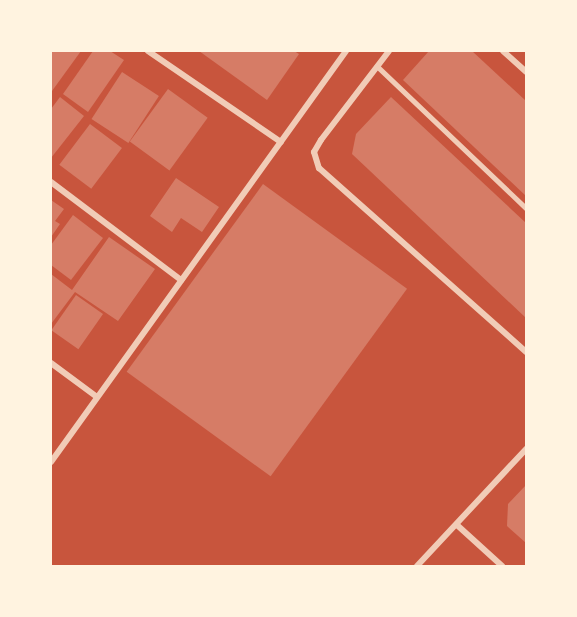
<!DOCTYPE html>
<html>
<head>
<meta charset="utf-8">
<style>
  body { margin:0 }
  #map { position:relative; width:577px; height:617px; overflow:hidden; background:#c8553d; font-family:Cabin,sans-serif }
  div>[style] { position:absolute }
  .building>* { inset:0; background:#d67c66; transform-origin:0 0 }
  .service>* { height:4.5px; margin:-2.25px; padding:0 2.25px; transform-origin:2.25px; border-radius:2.25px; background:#f1ccb7 }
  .minor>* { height:6px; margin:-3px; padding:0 3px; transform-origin:3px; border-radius:3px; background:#f1ccb7 }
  span { translate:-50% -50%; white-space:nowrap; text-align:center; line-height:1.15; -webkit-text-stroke:4.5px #fff3e0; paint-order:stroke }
  .frame { position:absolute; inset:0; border:52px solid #fff3e0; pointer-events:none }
</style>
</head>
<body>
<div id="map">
  <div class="building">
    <i style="clip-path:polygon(51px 51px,81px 51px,52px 91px,51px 90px)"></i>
    <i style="clip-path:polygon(93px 51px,110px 51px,124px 60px,88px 112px,63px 94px)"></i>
    <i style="clip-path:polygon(199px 51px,294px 51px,299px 54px,267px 100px)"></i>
    <i style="clip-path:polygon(429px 51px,472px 51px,526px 101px,526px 196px,403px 80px)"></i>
    <i style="left:122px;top:72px;width:44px;height:56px;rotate:33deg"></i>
    <i style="left:168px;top:89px;width:49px;height:65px;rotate:36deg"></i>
    <i style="clip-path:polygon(60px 97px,84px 116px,51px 158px,51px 109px)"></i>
    <i style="clip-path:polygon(391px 97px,526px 223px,526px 318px,352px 154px,356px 134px)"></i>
    <i style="left:90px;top:124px;width:40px;height:51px;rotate:37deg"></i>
    <i style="clip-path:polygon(176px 178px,219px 207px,202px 232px,181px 218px,172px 232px,150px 216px)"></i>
    <i style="left:263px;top:184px;width:178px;height:232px;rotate:36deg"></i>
    <i style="clip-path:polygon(51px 200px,64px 209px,55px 221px,60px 224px,51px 237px)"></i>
    <i style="clip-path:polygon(73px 215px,103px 238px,71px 280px,51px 265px,51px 245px)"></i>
    <i style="clip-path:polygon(109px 237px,155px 269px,118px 321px,75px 292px,51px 324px,51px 274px,72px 290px)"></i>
    <i style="left:76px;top:295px;width:33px;height:43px;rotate:35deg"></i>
    <i style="clip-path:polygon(526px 485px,526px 543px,507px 526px,508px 504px)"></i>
  </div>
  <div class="service">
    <i style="left:377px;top:66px;width:206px;rotate:43.6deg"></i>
  </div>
  <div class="minor">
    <i style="left:148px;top:51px;width:161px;rotate:34.4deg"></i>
    <i style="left:389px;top:51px;width:112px;rotate:127.4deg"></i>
    <i style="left:321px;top:140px;width:14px;rotate:120deg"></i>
    <i style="left:314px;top:152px;width:17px;rotate:73deg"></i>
    <i style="left:319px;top:168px;width:277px;rotate:41.6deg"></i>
    <i style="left:503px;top:51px;width:31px;rotate:42deg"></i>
    <i style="left:51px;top:182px;width:163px;rotate:37deg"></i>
    <i style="left:51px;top:363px;width:57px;rotate:36.5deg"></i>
    <i style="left:51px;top:462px;width:506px;rotate:-54.33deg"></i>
    <i style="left:457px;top:525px;width:61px;rotate:42.3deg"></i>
    <i style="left:417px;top:566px;width:160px;rotate:-47deg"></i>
  </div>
  <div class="frame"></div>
</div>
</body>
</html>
